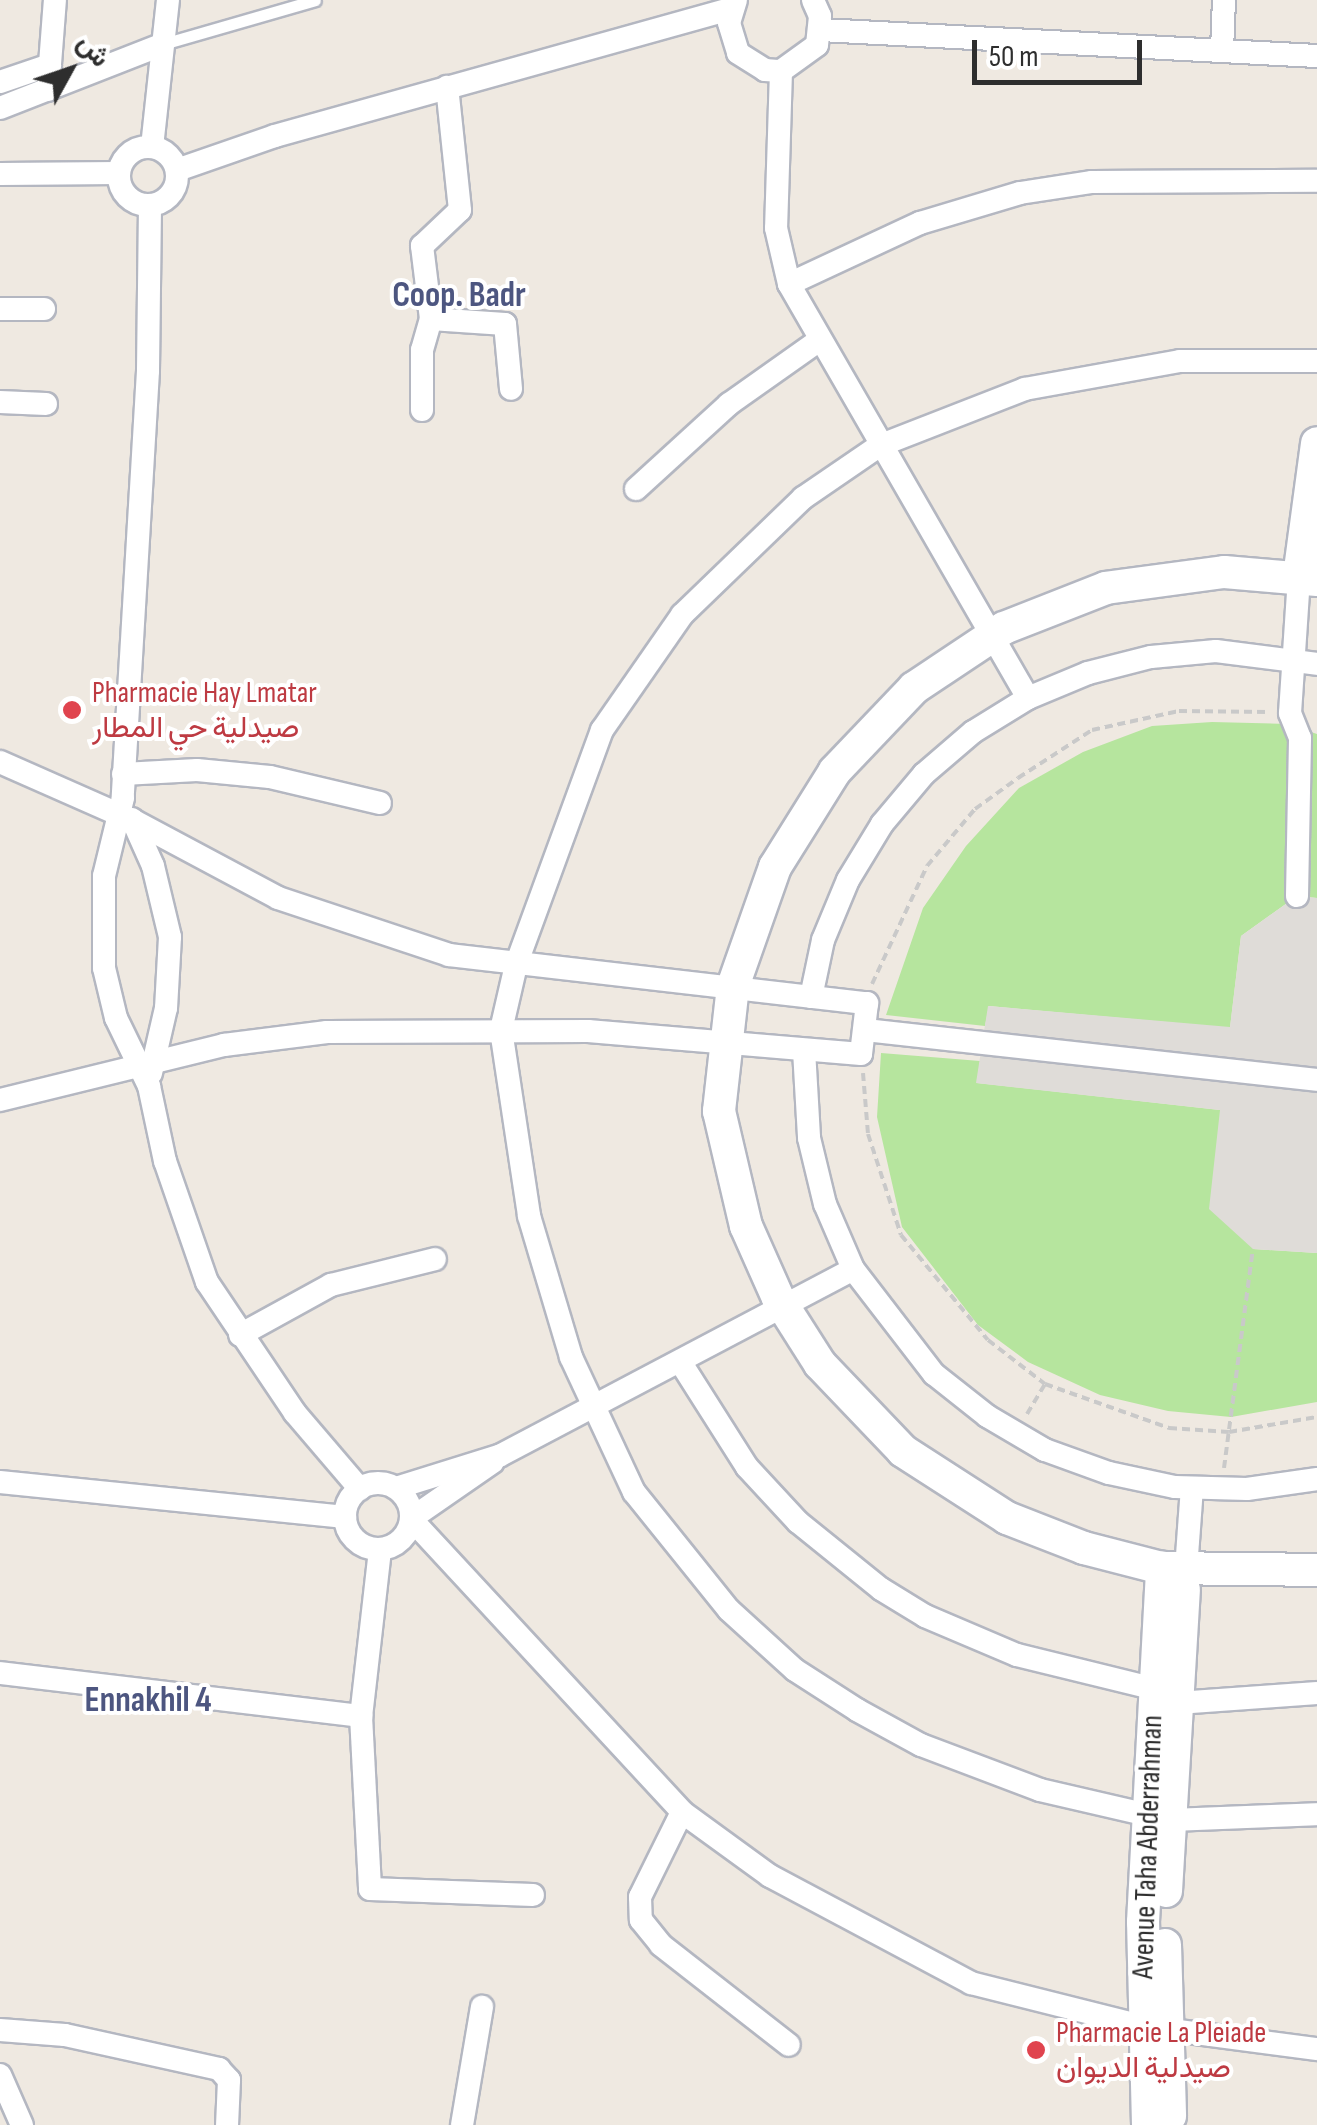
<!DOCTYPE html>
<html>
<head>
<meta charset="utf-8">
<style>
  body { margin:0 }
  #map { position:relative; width:1317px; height:2125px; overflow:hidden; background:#efe9e1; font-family:"Sofia Sans Condensed",Vazirmatn,sans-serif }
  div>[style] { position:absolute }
  .green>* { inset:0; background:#b6e59e }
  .plaza>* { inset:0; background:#dfdcd8 }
  .path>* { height:4px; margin-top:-2px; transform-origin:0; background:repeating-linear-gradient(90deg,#c9c9c9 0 8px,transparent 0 13px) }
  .roads { filter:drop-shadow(2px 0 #b4b7c1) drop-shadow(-2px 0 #b4b7c1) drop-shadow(0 2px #b4b7c1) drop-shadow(0 -2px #b4b7c1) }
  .lane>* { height:11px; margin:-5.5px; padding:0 5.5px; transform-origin:5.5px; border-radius:5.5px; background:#fff }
  .street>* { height:22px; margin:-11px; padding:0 11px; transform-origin:11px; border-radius:11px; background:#fff }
  .street>.ring { margin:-11px; padding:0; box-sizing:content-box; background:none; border:22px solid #fff; border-radius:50% }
  .secondary>* { height:32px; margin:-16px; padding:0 16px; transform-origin:16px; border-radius:16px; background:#fff }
  .dots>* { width:28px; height:28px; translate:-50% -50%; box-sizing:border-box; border:5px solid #fff; border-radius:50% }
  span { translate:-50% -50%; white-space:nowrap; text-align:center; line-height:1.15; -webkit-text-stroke:8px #fff; paint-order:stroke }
  .health-label { font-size:30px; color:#be3a42 }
  .left { translate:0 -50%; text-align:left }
  .street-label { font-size:30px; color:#2e2e2e }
  .quarter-label { font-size:35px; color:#4d5680; font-weight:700 }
  .north { position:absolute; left:20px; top:20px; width:100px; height:100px; -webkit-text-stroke:8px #fff; paint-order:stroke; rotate:50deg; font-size:28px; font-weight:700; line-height:40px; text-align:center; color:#2e2e2e }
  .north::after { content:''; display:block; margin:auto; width:35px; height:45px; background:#2e2e2e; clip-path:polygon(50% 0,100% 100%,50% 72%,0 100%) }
  .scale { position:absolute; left:972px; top:40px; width:170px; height:45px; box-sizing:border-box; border:5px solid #2e2e2e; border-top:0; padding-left:12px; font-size:30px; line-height:35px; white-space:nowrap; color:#2e2e2e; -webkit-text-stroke:8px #fff; paint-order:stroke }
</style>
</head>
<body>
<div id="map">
  <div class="green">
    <i style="clip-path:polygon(1212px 722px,1287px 724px,1317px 734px,1317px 898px,1297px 896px,1241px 936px,1230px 1028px,989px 1006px,985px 1026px,886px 1015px,923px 908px,966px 846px,1019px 788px,1083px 752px,1152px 726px)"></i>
    <i style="clip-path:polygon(881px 1053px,980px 1061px,977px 1083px,1220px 1110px,1253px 1249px,1317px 1253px,1317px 1402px,1231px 1417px,1168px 1411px,1100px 1395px,1028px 1362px,978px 1325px,902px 1227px,877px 1117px)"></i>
  </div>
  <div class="plaza">
    <i style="clip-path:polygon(1297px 896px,1317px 898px,1317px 1253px,1253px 1249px,1209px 1209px,1220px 1110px,976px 1083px,988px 1006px,1230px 1027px,1241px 936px)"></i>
  </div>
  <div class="path">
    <i style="left:872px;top:984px;width:130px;rotate:-65deg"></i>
    <i style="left:927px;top:866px;width:75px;rotate:-49.9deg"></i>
    <i style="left:975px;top:809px;width:53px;rotate:-35.8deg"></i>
    <i style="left:1018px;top:778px;width:88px;rotate:-33deg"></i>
    <i style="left:1092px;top:730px;width:89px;rotate:-12.3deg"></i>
    <i style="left:1179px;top:711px;width:90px;rotate:0.6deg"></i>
    <i style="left:863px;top:1073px;width:61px;rotate:85.3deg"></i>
    <i style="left:868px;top:1134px;width:106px;rotate:71.9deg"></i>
    <i style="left:901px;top:1235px;width:136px;rotate:50.4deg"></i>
    <i style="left:988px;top:1340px;width:72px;rotate:37.7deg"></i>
    <i style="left:1045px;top:1384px;width:132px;rotate:19.5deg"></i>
    <i style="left:1169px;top:1428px;width:60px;rotate:3.8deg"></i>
    <i style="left:1229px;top:1432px;width:89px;rotate:-9.7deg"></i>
    <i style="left:1027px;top:1414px;width:35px;rotate:-59deg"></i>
    <i style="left:1224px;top:1468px;width:221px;rotate:-82.5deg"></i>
  </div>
  <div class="roads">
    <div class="lane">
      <i style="left:163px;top:44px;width:158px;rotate:-16.1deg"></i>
    </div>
    <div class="street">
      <i style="left:736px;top:0;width:24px;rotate:107deg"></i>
      <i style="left:729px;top:23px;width:31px;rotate:73deg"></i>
      <i style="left:738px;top:53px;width:32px;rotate:32deg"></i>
      <i style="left:765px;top:70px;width:16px;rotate:4deg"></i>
      <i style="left:781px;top:71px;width:44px;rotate:-35.8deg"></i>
      <i style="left:817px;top:45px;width:29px;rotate:-84deg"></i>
      <i style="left:820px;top:16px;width:17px;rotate:-114deg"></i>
      <i style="left:821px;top:30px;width:497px;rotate:3deg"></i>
      <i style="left:1222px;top:51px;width:51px;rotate:-87.8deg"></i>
      <i style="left:781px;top:71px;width:157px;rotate:91.8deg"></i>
      <i style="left:776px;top:228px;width:57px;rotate:76.9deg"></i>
      <i style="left:789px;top:284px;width:478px;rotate:60deg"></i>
      <i style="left:0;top:82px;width:53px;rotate:-18.8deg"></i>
      <i style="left:48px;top:90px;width:90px;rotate:-85.6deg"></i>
      <i style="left:0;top:108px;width:175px;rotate:-21.4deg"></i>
      <i class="ring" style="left:119px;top:147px;width:36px;height:36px"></i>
      <i style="left:152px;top:147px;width:148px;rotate:-83.8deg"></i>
      <i style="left:177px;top:170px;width:104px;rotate:-19.1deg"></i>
      <i style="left:275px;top:136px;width:475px;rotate:-15.6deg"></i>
      <i style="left:0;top:174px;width:119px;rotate:-0.5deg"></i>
      <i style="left:150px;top:206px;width:165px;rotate:90.7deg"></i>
      <i style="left:148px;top:371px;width:428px;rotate:93.4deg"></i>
      <i style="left:123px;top:798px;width:80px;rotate:103.7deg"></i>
      <i style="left:104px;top:876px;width:92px;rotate:90deg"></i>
      <i style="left:104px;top:968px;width:51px;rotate:76.5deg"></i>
      <i style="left:116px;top:1018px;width:76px;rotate:64.1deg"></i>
      <i style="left:149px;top:1086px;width:77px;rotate:78deg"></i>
      <i style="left:165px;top:1161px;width:128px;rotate:70.9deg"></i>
      <i style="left:207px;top:1282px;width:158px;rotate:56.1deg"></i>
      <i style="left:295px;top:1413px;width:100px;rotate:49.5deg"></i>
      <i style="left:789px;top:284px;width:145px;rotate:-25deg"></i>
      <i style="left:920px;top:223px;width:104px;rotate:-16.7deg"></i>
      <i style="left:1020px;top:193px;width:73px;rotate:-8.7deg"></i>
      <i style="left:1092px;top:182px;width:225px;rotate:-0.3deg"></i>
      <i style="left:0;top:309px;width:44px"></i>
      <i style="left:431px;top:319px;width:74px;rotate:-97deg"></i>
      <i style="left:422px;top:246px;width:52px;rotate:-43.5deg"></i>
      <i style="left:460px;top:210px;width:124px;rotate:-96deg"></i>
      <i style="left:1317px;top:361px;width:137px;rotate:180deg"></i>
      <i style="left:1180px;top:361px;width:158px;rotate:169.8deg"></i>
      <i style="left:1025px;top:389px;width:157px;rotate:158.7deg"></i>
      <i style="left:879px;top:446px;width:92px;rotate:145.6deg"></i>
      <i style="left:803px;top:498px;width:168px;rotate:136deg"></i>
      <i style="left:682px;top:615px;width:140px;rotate:124.8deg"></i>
      <i style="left:602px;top:730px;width:250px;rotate:110.1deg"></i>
      <i style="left:516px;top:965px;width:67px;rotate:103deg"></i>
      <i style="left:501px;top:1030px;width:188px;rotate:81.4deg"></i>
      <i style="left:529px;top:1216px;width:147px;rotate:73.4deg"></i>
      <i style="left:571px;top:1357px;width:149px;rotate:65deg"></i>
      <i style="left:634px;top:1492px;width:151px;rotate:51.2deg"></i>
      <i style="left:729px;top:1610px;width:89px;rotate:42.3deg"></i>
      <i style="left:795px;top:1670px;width:74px;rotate:32.8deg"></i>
      <i style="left:857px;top:1710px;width:73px;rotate:28.7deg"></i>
      <i style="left:921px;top:1745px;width:127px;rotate:20.7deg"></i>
      <i style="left:1040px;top:1790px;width:133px;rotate:13deg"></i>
      <i style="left:1170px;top:1820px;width:147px;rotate:-2.3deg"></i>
      <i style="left:0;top:402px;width:46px;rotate:2.5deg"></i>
      <i style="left:422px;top:410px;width:60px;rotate:-90deg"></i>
      <i style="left:422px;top:350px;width:32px;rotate:-74deg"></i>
      <i style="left:431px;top:319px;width:74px;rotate:3.9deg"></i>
      <i style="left:505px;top:324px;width:65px;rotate:84.7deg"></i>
      <i style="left:636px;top:489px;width:126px;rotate:-42.4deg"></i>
      <i style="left:729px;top:404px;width:109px;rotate:-35.3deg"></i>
      <i style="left:0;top:762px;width:146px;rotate:23.8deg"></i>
      <i style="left:134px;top:821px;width:163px;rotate:28.1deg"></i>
      <i style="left:278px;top:898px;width:180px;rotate:18.4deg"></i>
      <i style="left:449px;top:955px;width:421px;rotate:6.6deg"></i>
      <i style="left:867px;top:1003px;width:51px;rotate:96.7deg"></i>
      <i style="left:861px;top:1054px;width:274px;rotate:-175.2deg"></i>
      <i style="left:588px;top:1031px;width:261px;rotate:179.8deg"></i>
      <i style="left:327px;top:1032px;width:104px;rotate:172.8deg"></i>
      <i style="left:224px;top:1045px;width:231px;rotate:166.2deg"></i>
      <i style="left:123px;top:774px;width:74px;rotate:-3.1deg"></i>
      <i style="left:197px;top:770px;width:73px;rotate:5.5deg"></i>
      <i style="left:270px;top:777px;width:113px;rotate:13.3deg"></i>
      <i style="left:132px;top:819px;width:51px;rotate:65.9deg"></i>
      <i style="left:153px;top:866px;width:73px;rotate:76.5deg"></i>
      <i style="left:170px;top:937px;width:71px;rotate:93.2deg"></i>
      <i style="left:166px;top:1008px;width:67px;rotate:103deg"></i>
      <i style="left:1297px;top:896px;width:158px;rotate:-88.9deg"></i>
      <i style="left:1300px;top:738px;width:27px;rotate:-112deg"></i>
      <i style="left:1290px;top:713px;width:136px;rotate:-86.2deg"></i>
      <i style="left:811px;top:997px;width:58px;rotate:-78.1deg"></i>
      <i style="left:823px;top:940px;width:65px;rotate:-67.4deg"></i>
      <i style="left:848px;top:880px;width:66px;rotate:-58.7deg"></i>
      <i style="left:882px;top:824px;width:65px;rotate:-50deg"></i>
      <i style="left:924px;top:774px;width:65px;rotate:-40.6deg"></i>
      <i style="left:973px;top:732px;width:65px;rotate:-31.7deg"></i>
      <i style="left:1028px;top:698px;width:65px;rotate:-22.6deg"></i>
      <i style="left:1088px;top:673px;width:65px;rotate:-14.3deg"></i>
      <i style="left:1151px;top:657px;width:65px;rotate:-5.3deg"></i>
      <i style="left:1216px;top:651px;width:102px;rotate:7.3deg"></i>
      <i style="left:865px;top:1030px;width:455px;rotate:6.3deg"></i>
      <i style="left:804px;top:1050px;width:88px;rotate:86.7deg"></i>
      <i style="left:809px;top:1138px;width:68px;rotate:76.4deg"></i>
      <i style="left:825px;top:1204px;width:71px;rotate:66.7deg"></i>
      <i style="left:853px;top:1269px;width:133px;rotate:52.4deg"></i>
      <i style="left:934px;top:1374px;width:68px;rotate:38.4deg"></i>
      <i style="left:987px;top:1416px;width:67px;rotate:30.4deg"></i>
      <i style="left:1045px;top:1450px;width:68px;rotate:19.8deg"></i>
      <i style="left:1109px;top:1473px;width:67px;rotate:12deg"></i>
      <i style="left:1175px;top:1487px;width:72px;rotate:1.6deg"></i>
      <i style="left:1247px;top:1489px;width:71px;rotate:-8.1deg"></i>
      <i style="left:240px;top:1335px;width:104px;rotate:-28.8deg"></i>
      <i style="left:331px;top:1285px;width:107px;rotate:-14deg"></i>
      <i style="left:681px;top:1363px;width:123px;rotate:57.6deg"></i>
      <i style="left:747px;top:1467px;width:75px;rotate:47.2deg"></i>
      <i style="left:798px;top:1522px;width:107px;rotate:38.9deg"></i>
      <i style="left:881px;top:1589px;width:52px;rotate:31.5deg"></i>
      <i style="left:925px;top:1616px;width:100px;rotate:23deg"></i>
      <i style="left:1017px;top:1655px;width:142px;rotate:13.8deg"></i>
      <i style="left:0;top:1482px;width:347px;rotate:5.8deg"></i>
      <i class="ring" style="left:345px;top:1483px;width:44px;height:44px"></i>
      <i style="left:396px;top:1488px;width:108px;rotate:-17.3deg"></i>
      <i style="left:499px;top:1456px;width:400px;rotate:-27.8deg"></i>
      <i style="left:412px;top:1518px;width:98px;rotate:-34.7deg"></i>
      <i style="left:412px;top:1520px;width:398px;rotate:47.2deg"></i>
      <i style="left:682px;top:1812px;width:109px;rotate:36deg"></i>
      <i style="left:770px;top:1876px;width:228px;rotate:28deg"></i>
      <i style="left:971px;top:1983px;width:176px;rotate:14.1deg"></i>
      <i style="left:1142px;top:2026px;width:177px;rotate:7.5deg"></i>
      <i style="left:380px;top:1550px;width:167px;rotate:96.5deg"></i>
      <i style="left:361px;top:1716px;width:173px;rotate:87deg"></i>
      <i style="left:370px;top:1889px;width:163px;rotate:2.1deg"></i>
      <i style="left:1186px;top:1569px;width:81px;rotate:-85.8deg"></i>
      <i style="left:0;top:1673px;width:364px;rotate:6.8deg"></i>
      <i style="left:1178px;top:1703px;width:139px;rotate:-4.1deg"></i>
      <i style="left:682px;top:1812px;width:95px;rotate:116.3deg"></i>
      <i style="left:640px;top:1897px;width:23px;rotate:88deg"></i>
      <i style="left:641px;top:1920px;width:32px;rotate:51deg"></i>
      <i style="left:661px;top:1945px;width:162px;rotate:38deg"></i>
      <i style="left:0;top:2030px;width:65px;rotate:4.4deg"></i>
      <i style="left:65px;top:2035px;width:158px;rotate:12.4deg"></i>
      <i style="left:219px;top:2069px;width:15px;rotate:48deg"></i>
      <i style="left:229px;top:2080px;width:45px;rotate:92.5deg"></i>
      <i style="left:0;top:2075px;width:55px;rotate:66.3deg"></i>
      <i style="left:462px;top:2125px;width:120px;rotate:-80.4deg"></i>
    </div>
    <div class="secondary">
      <i style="left:1299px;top:577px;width:135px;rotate:-82.3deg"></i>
      <i style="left:1317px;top:580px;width:93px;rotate:-175.1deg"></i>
      <i style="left:1224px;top:572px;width:119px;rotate:172.3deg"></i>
      <i style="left:1106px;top:588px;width:110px;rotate:158.6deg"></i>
      <i style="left:1004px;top:628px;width:108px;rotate:146.3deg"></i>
      <i style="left:914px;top:688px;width:115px;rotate:133.6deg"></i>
      <i style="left:835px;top:771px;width:113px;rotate:122deg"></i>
      <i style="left:775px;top:867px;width:126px;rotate:109.4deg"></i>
      <i style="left:733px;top:986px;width:126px;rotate:96.4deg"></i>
      <i style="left:719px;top:1111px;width:118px;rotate:76.8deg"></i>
      <i style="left:746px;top:1226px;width:79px;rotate:66deg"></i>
      <i style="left:778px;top:1298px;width:78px;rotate:57.5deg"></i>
      <i style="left:820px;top:1364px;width:120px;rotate:46.3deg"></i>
      <i style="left:903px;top:1451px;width:124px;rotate:32.8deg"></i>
      <i style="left:1007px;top:1518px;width:83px;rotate:21.3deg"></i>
      <i style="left:1084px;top:1548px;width:81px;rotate:14.4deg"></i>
      <i style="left:1162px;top:1568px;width:155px;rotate:0.7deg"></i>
      <i style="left:1166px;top:1891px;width:302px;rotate:-86.6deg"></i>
      <i style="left:1165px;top:1945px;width:171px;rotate:88.3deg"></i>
      <i style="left:1148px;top:2125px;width:203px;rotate:-91.4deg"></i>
      <i style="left:1143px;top:1922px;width:355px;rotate:-86.9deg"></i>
    </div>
  </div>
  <div class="dots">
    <i style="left:72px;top:710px;background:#e0444e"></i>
    <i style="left:1036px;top:2050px;background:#e0444e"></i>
  </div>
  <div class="health-label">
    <span class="left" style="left:92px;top:710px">Pharmacie Hay Lmatar<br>صيدلية حي المطار</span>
    <span class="left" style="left:1056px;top:2050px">Pharmacie La Pleiade<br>صيدلية الديوان</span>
  </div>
  <div class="street-label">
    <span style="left:1148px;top:1847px;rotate:-88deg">Avenue Taha Abderrahman</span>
  </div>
  <div class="quarter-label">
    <span style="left:459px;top:296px">Coop. Badr</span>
    <span style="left:148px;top:1701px">Ennakhil 4</span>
  </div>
  <div class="north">ش</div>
  <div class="scale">50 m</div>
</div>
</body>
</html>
